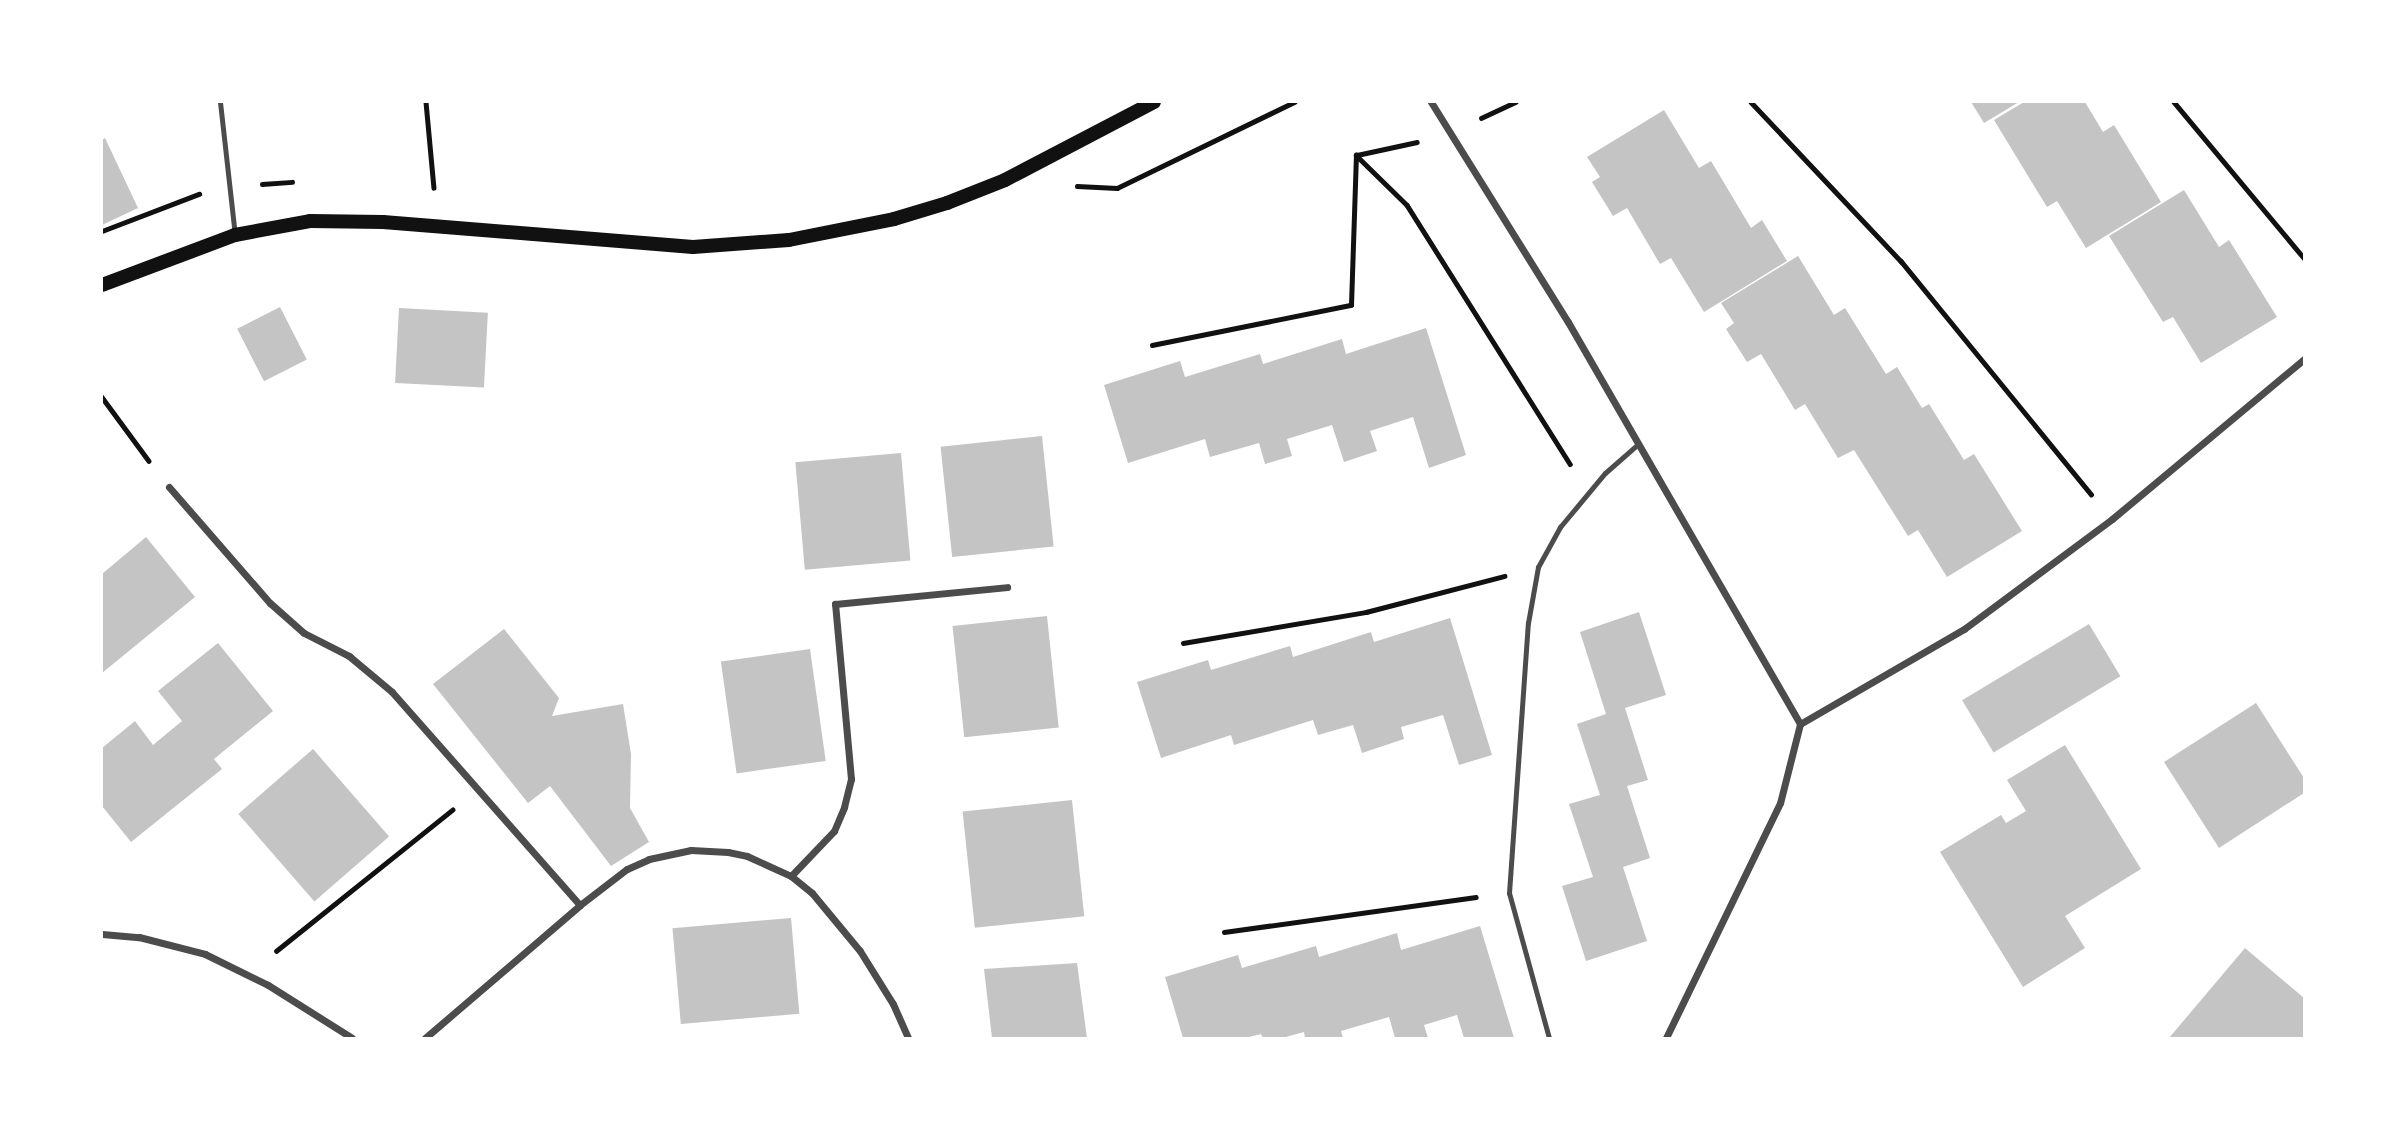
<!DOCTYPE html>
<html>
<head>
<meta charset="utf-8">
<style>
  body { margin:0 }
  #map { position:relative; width:2406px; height:1140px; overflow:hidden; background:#fff; font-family:Overpass,sans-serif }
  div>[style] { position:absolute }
  .building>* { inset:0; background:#c4c4c4; transform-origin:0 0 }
  .path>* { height:4.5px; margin:-2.25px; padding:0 2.25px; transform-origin:2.25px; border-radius:2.25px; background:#111 }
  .service>* { height:5px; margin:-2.5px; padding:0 2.5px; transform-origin:2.5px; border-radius:2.5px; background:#4c4c4c }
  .minor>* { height:7px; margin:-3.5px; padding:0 3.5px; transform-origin:3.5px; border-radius:3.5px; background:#4c4c4c }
  .secondary>* { height:14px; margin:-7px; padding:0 7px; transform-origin:7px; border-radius:7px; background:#111 }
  span { translate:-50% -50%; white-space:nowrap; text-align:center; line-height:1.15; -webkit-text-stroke:5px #fff; paint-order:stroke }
  .frame { position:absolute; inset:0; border:103px solid #fff; pointer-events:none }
</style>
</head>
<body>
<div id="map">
  <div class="building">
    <i style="clip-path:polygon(1971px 102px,2019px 102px,1984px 123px)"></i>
    <i style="clip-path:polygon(2024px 102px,2085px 102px,2103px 132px,2114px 125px,2161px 202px,2086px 248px,2057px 201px,2047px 207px,1994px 120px)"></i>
    <i style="clip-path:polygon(1664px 110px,1699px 168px,1711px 161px,1751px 228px,1762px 220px,1787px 261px,1704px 312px,1671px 258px,1660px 264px,1627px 208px,1613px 216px,1592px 182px,1600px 177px,1587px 157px)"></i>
    <i style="clip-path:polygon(105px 138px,138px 208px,102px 225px,102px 140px)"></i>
    <i style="clip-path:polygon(2184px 190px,2219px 247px,2229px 240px,2277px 317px,2201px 363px,2173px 317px,2163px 322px,2109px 236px)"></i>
    <i style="clip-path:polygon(1798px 256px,1834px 315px,1845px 308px,1886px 374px,1897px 367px,1922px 408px,1929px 404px,1964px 460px,1974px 454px,2022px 531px,1947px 577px,1918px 530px,1908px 536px,1854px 450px,1838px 458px,1805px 404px,1795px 410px,1761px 354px,1747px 362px,1726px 329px,1734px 323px,1721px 303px)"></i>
    <i style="left:280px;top:307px;width:59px;height:48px;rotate:63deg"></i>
    <i style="left:399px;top:308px;width:89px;height:75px;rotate:3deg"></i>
    <i style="clip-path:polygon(1426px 328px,1466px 455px,1429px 468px,1413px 417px,1370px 431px,1377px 451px,1344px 462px,1332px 425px,1287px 439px,1292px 456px,1265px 464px,1259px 443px,1210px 457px,1205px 439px,1128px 463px,1104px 385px,1180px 361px,1185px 377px,1260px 354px,1263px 364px,1342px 339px,1346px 354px)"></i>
    <i style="left:1042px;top:436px;width:111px;height:102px;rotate:84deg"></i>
    <i style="left:901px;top:453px;width:108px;height:106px;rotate:85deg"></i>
    <i style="clip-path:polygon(146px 537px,195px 597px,102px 673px,102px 574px)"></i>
    <i style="clip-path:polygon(1639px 612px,1666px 695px,1625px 708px,1648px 780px,1627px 786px,1650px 858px,1623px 867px,1647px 941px,1586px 961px,1562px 886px,1593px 877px,1569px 804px,1600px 795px,1577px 724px,1606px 714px,1580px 632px)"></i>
    <i style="left:1047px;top:616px;width:112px;height:95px;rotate:84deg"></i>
    <i style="clip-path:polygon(1450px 618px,1492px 755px,1459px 765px,1443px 715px,1401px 727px,1404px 739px,1362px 753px,1353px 725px,1318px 735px,1313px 720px,1234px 745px,1231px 735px,1161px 758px,1137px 682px,1208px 660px,1211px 670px,1290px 646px,1293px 657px,1371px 632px,1374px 642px)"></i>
    <i style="left:2089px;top:624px;width:61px;height:148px;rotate:59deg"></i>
    <i style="clip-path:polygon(504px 629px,559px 698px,552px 716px,623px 704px,631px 754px,630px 808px,649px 842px,611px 866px,550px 786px,528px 803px,433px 684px)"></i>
    <i style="clip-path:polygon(218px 643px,273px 711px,214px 759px,222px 769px,131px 842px,102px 806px,102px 748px,135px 721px,153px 745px,182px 721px,158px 691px)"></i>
    <i style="left:810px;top:649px;width:113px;height:90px;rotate:82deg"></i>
    <i style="clip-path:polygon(2256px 703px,2304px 778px,2304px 793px,2219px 848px,2164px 762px)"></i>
    <i style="clip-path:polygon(2065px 745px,2141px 869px,2065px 916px,2085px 948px,2023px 987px,1940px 852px,2001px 815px,2006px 823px,2026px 811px,2007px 780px)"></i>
    <i style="left:313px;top:749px;width:116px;height:99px;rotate:49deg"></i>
    <i style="left:1072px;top:800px;width:117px;height:110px;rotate:84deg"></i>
    <i style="left:791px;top:918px;width:96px;height:119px;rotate:85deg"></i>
    <i style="clip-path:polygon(1480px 926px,1514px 1038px,1464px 1038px,1457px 1015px,1424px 1025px,1428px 1038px,1395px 1038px,1389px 1017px,1341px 1031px,1343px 1038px,1305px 1038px,1304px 1032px,1282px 1038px,1263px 1038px,1261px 1034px,1245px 1038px,1183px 1038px,1165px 977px,1238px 955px,1242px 968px,1316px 946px,1319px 957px,1397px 933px,1401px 950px)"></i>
    <i style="clip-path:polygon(2245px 948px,2304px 998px,2304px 1037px,2169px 1038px)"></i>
    <i style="clip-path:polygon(1077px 963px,1087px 1038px,992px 1038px,984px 969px)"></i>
  </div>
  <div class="path">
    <i style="left:426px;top:102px;width:86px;rotate:84.7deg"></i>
    <i style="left:1751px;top:102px;width:219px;rotate:46.7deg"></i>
    <i style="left:1901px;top:261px;width:301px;rotate:50.8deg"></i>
    <i style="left:2174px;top:102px;width:203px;rotate:50.2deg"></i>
    <i style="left:1481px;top:118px;width:38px;rotate:-25deg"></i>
    <i style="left:1357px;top:155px;width:61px;rotate:-12.2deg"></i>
    <i style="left:262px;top:184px;width:30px;rotate:-4deg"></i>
    <i style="left:1077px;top:186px;width:40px;rotate:2.9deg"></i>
    <i style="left:1117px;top:188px;width:197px;rotate:-25.9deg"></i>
    <i style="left:102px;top:231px;width:104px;rotate:-20.9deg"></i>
    <i style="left:1152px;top:345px;width:203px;rotate:-11.4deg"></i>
    <i style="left:1351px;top:305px;width:150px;rotate:-88.1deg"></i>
    <i style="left:1356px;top:155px;width:71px;rotate:44.4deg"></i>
    <i style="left:1407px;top:205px;width:306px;rotate:57.8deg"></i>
    <i style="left:102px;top:397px;width:79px;rotate:53.7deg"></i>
    <i style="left:1183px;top:643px;width:186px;rotate:-9.6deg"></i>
    <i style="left:1366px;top:612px;width:143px;rotate:-14.6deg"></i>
    <i style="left:1224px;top:932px;width:254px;rotate:-7.9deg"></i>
    <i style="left:276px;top:951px;width:226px;rotate:-38.7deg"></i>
  </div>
  <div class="service">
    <i style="left:220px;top:102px;width:134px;rotate:83.6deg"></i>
    <i style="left:1549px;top:1038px;width:150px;rotate:-105.4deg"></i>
    <i style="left:1509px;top:893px;width:271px;rotate:-86deg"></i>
    <i style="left:1528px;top:623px;width:57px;rotate:-79.9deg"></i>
    <i style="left:1538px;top:567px;width:46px;rotate:-61.2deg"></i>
    <i style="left:1560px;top:527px;width:70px;rotate:-50.2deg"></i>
    <i style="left:1605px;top:473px;width:43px;rotate:-41.2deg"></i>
  </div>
  <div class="minor">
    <i style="left:1431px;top:102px;width:259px;rotate:58.1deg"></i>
    <i style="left:1568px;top:322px;width:464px;rotate:60deg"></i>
    <i style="left:1800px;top:724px;width:81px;rotate:104.2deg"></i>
    <i style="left:1780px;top:803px;width:261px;rotate:115.9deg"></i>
    <i style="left:169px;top:487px;width:154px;rotate:49deg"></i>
    <i style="left:270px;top:603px;width:45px;rotate:41.4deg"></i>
    <i style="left:304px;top:633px;width:51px;rotate:27.1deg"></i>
    <i style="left:349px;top:656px;width:56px;rotate:39.9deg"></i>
    <i style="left:392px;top:692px;width:284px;rotate:48.6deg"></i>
    <i style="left:1800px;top:724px;width:190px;rotate:-30.1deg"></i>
    <i style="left:1964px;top:629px;width:184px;rotate:-36.6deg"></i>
    <i style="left:2112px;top:519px;width:250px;rotate:-39.8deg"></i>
    <i style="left:791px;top:876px;width:62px;rotate:-46.3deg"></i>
    <i style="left:834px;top:831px;width:26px;rotate:-67deg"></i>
    <i style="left:844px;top:807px;width:29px;rotate:-76deg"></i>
    <i style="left:851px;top:779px;width:176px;rotate:-95.2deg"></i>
    <i style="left:835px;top:604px;width:173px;rotate:-5.6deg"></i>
    <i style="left:102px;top:934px;width:37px;rotate:5deg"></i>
    <i style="left:139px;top:937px;width:68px;rotate:14.4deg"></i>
    <i style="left:205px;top:954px;width:70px;rotate:26.2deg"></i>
    <i style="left:268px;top:985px;width:99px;rotate:32.2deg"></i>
    <i style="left:425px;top:1038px;width:204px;rotate:-40.6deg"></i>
    <i style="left:580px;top:905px;width:59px;rotate:-37.5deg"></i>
    <i style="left:627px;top:869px;width:24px;rotate:-24deg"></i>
    <i style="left:649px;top:859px;width:43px;rotate:-12.1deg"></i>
    <i style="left:691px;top:850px;width:37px;rotate:3deg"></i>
    <i style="left:728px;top:852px;width:19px;rotate:12deg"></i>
    <i style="left:747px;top:856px;width:48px;rotate:24.4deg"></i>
    <i style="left:791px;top:876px;width:27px;rotate:39deg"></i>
    <i style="left:812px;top:893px;width:75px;rotate:50.4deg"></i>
    <i style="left:860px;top:951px;width:62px;rotate:58.1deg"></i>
    <i style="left:893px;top:1004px;width:37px;rotate:66deg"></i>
  </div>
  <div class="secondary">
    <i style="left:102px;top:285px;width:142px;rotate:-20.6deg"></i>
    <i style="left:235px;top:235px;width:76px;rotate:-10.6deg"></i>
    <i style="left:310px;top:221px;width:73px;rotate:0.8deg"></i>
    <i style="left:383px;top:222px;width:311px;rotate:4.6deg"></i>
    <i style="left:693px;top:247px;width:96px;rotate:-4.2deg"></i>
    <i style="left:789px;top:240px;width:107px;rotate:-11.3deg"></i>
    <i style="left:894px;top:219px;width:55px;rotate:-16.8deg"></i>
    <i style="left:947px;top:203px;width:62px;rotate:-21.6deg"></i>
    <i style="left:1005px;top:180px;width:168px;rotate:-27.6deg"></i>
  </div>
  <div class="frame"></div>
</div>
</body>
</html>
